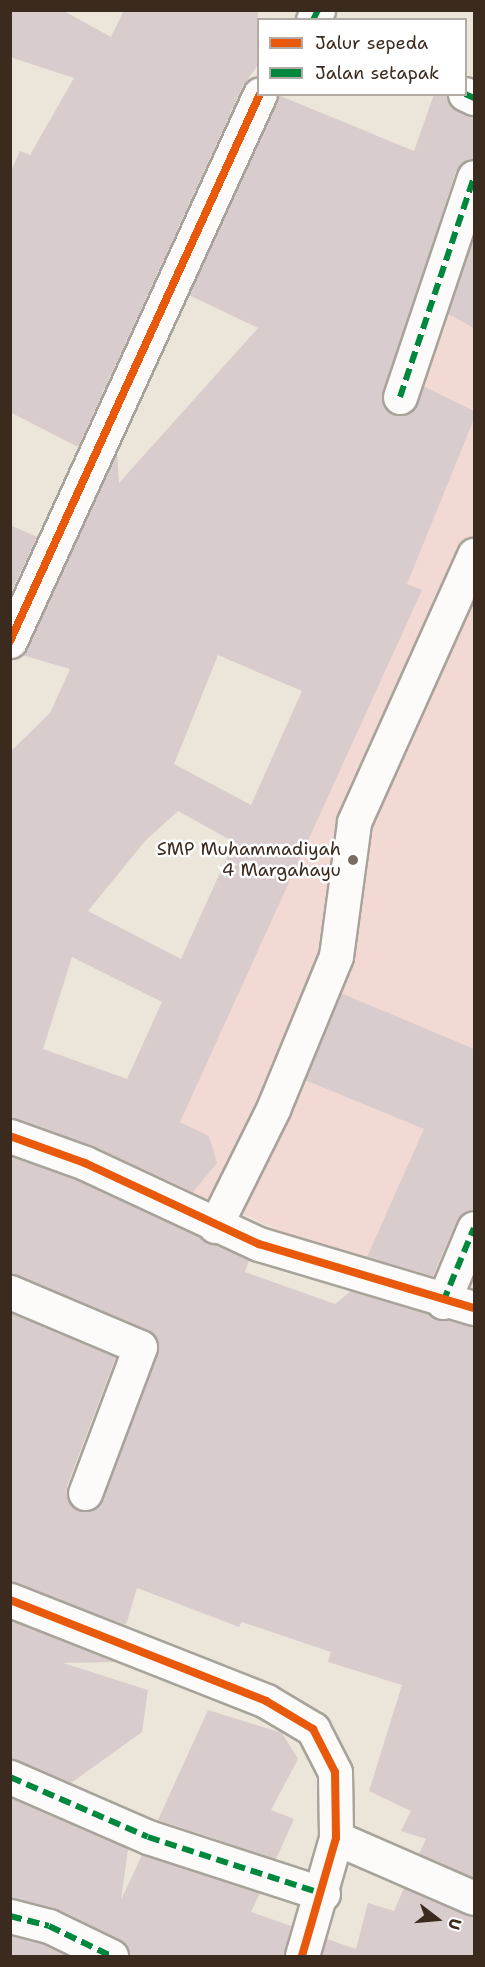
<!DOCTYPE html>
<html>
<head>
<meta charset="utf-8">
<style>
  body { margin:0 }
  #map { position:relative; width:485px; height:1967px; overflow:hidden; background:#ebe6d9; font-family:"Shantell Sans",sans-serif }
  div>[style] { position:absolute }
  .built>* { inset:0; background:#f2d9d4 }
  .building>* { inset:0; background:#d9cccc }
  .roads { filter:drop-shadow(2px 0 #a8a39a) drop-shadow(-2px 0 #a8a39a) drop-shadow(0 2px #a8a39a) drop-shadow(0 -2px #a8a39a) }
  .minor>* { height:33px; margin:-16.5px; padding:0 16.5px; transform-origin:16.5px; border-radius:16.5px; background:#fcfbf9 }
  .quiet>* { height:6px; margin-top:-3px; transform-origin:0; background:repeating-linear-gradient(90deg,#00873e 0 12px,transparent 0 18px) }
  .cycleway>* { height:8px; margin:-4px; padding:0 4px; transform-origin:4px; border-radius:4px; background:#e8590c }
  .dots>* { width:16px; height:16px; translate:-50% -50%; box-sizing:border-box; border:3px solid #fff; border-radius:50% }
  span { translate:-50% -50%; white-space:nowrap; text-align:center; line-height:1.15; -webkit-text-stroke:5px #fff; paint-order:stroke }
  .poi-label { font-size:18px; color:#3b2a1e }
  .right { translate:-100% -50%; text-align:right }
  .frame { position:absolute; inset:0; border:12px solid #3b2a1e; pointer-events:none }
  .legend { position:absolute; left:257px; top:18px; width:210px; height:78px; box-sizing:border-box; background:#fff; border:2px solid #b1aaa5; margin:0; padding:8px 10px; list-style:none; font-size:18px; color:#3b2a1e }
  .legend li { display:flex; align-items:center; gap:12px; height:30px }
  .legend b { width:30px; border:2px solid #b1aaa5 }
  .north { position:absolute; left:407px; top:1889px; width:60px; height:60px; -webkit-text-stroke:4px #fff; paint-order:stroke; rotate:106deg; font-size:16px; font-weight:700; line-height:24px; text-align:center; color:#3b2a1e }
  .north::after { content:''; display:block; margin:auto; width:21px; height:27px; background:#3b2a1e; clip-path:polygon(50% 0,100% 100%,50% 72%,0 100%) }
</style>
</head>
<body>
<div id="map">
  <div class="built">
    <i style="clip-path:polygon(474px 243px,474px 1221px,445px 1289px,394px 1280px,105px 1154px,360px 566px,336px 545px)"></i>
  </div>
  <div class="building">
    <i style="clip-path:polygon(10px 10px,62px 10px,111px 37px,124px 10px,258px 10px,258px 65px,243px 86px,78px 447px,10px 412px,10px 173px,20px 151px,30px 155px,74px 78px,10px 57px)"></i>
    <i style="clip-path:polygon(evenodd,434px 94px,447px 94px,457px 111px,474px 116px,474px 159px,456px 171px,382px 400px,393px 415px,404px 415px,418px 404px,423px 386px,474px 411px,474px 419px,407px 584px,422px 590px,180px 1122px,209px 1136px,217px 1163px,193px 1192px,93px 1146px,10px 1118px,10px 752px,50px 713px,70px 669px,22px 655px,117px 451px,119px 483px,258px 328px,189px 295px,278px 95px,414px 151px,434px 94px,218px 655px,302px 691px,251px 805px,174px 764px,218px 655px,434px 94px,178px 811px,234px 842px,181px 959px,88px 911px,145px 841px,178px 811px,434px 94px,72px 957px,162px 1002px,127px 1079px,43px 1049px,72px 957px)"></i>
    <i style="clip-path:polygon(474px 234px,474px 328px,448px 314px)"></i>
    <i style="clip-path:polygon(10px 525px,37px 537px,10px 595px)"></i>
    <i style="clip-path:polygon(341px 993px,474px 1049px,474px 1210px,457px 1220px,433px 1276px,367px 1257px,424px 1129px,305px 1080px)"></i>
    <i style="clip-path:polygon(10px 1156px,78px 1180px,249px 1260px,245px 1272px,335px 1304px,351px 1291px,474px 1326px,474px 1878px,419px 1854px,426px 1839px,401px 1831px,411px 1811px,369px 1791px,402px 1685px,328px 1662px,331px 1652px,242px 1622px,239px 1627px,137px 1588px,126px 1625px,10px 1582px,10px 1313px,116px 1357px,67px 1486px,70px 1504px,79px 1511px,96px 1508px,103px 1500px,159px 1345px,147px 1330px,10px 1274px)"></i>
    <i style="clip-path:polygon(10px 1620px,115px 1662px,63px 1663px,148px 1690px,142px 1732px,71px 1783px,10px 1759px)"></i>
    <i style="clip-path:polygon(208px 1710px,282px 1733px,298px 1759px,271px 1810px,294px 1819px,276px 1859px,158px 1820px)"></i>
    <i style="clip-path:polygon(10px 1798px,128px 1849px,121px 1900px,142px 1855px,260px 1893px,251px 1912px,291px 1926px,284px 1956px,129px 1956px,119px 1939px,57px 1909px,10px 1898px)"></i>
    <i style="clip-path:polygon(404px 1888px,474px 1916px,474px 1956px,321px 1956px,327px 1939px,356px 1949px,368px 1903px,394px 1911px)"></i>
    <i style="clip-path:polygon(10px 1935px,43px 1944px,69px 1956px,10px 1956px)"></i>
  </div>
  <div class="roads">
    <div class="minor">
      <i style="left:313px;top:20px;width:11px;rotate:-63deg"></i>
      <i style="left:465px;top:94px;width:10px;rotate:24deg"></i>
      <i style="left:400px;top:397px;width:232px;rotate:-71.4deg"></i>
      <i style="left:10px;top:641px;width:601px;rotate:-65.44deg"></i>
      <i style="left:10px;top:1136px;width:80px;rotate:19.8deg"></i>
      <i style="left:85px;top:1163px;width:192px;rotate:25deg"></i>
      <i style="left:259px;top:1244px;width:224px;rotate:16.6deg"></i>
      <i style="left:215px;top:1226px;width:131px;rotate:-63.6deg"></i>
      <i style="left:273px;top:1109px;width:165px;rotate:-67.6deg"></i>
      <i style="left:336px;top:956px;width:135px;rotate:-82.3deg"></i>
      <i style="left:354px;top:822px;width:293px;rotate:-65.8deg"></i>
      <i style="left:10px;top:1292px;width:141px;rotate:22.9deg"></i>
      <i style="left:140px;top:1347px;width:156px;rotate:110.6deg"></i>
      <i style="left:443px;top:1302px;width:80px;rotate:-67.3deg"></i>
      <i style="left:10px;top:1600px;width:275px;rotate:21.5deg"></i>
      <i style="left:266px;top:1701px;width:55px;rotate:30.8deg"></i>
      <i style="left:313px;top:1729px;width:48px;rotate:62.9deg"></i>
      <i style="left:335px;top:1772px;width:66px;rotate:89.1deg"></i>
      <i style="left:336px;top:1838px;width:123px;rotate:106.1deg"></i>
      <i style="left:10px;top:1777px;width:150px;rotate:23.5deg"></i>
      <i style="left:148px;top:1837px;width:184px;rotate:18deg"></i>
      <i style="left:336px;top:1838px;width:150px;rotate:23.5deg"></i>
      <i style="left:10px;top:1916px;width:40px;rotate:14.4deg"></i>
      <i style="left:49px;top:1926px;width:69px;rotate:25.8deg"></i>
    </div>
  </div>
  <div class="quiet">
    <i style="left:313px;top:20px;width:11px;rotate:-63deg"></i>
    <i style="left:465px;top:94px;width:10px;rotate:24deg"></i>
    <i style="left:400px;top:397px;width:232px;rotate:-71.4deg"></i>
    <i style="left:443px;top:1302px;width:80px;rotate:-67.3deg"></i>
    <i style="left:10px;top:1777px;width:150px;rotate:23.5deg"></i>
    <i style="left:148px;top:1837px;width:184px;rotate:18deg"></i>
    <i style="left:10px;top:1916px;width:40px;rotate:14.4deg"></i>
    <i style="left:49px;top:1926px;width:69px;rotate:25.8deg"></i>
  </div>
  <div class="cycleway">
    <i style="left:10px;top:641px;width:601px;rotate:-65.44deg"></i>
    <i style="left:10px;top:1136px;width:80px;rotate:19.8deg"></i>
    <i style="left:85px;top:1163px;width:192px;rotate:25deg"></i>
    <i style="left:259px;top:1244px;width:224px;rotate:16.6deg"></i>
    <i style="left:10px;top:1600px;width:275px;rotate:21.5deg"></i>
    <i style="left:266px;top:1701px;width:55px;rotate:30.8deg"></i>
    <i style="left:313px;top:1729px;width:48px;rotate:62.9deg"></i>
    <i style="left:335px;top:1772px;width:66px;rotate:89.1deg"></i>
    <i style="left:336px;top:1838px;width:123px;rotate:106.1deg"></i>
  </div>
  <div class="dots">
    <i style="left:353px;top:860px;background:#796c5f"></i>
  </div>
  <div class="poi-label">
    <span class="right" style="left:341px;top:860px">SMP Muhammadiyah<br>4 Margahayu</span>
  </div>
  <div class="frame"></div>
  <ul class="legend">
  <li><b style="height:8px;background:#e8590c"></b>Jalur sepeda</li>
  <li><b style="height:8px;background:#00873e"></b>Jalan setapak</li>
  </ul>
  <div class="north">U</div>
</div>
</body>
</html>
